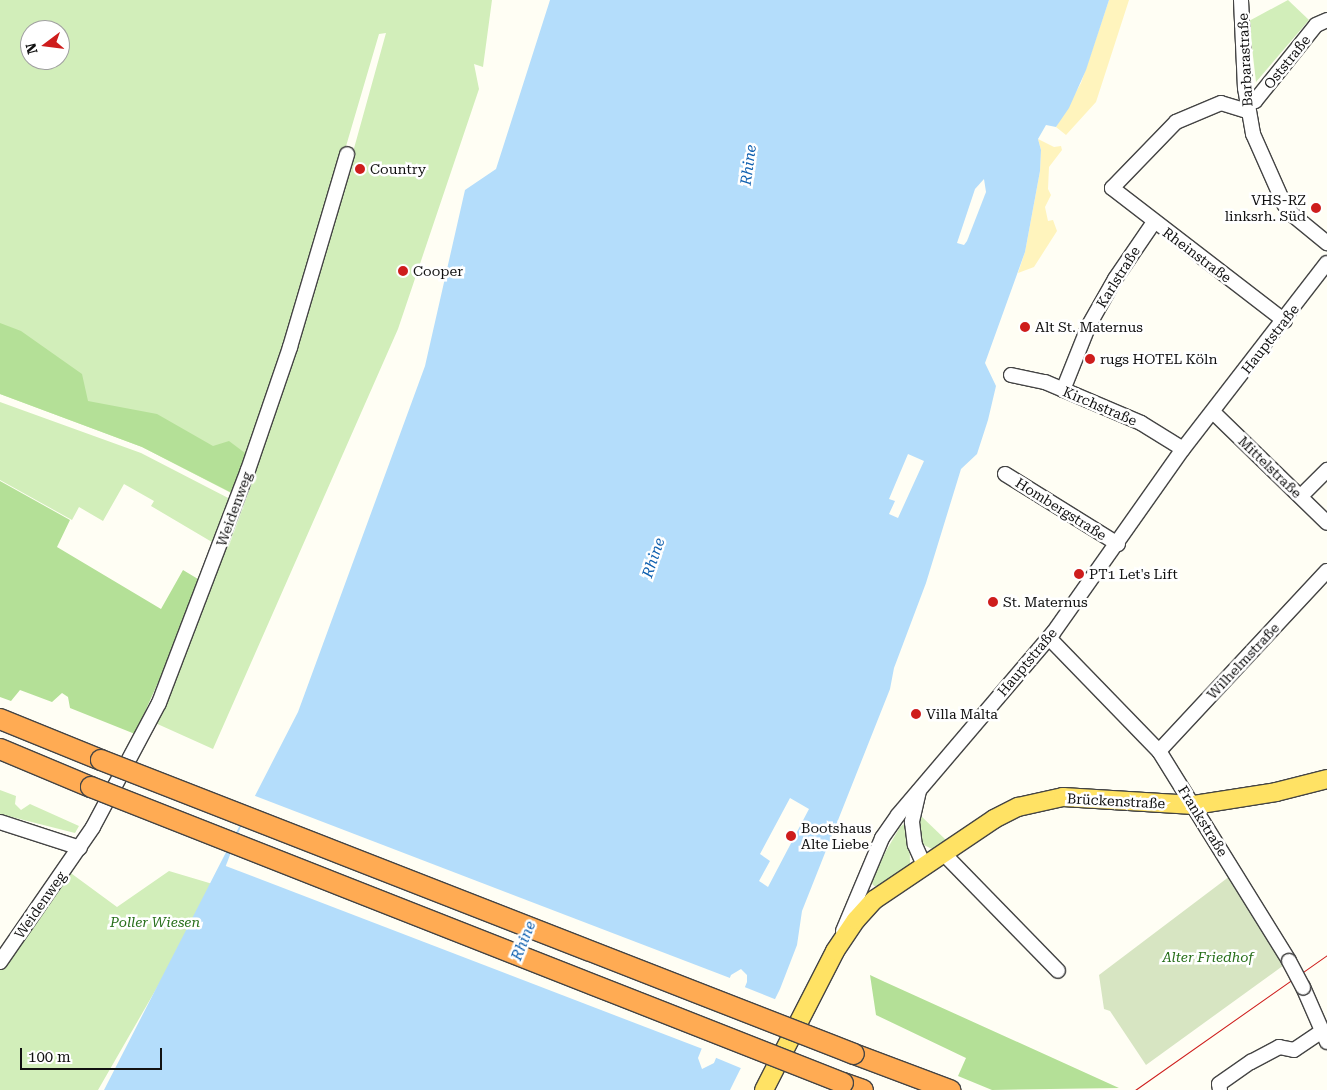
<!DOCTYPE html>
<html>
<head>
<meta charset="utf-8">
<style>
  body { margin:0 }
  #map { position:relative; width:1327px; height:1090px; overflow:hidden; background:#fffef4; font-family:"Roboto Serif",serif }
  div>[style] { position:absolute }
  .green>* { inset:0; background:#d2eeba }
  .forest>* { inset:0; background:#b4e097 }
  .sand>* { inset:0; background:#fff4bd }
  .cemetery>* { inset:0; background:#d7e5c2 }
  .water>* { inset:0; background:#b4ddfb }
  .pier>* { inset:0; background:#fffef4; transform-origin:0 0 }
  .roads { filter:drop-shadow(1px 0 #444) drop-shadow(-1px 0 #444) drop-shadow(0 1px #444) drop-shadow(0 -1px #444) }
  .minor>* { height:14px; margin:-7px; padding:0 7px; transform-origin:7px; border-radius:7px; background:#fff }
  .major>* { height:18px; margin:-9px; padding:0 9px; transform-origin:9px; border-radius:9px; background:#ffe264 }
  .highway>* { height:20px; margin:-10px; padding:0 10px; transform-origin:10px; border-radius:10px; background:#ffab53 }
  .tram>* { height:1px; margin:-0.5px; padding:0 0.5px; transform-origin:0.5px; border-radius:0.5px; background:#ce1d1c }
  .bridges { filter:drop-shadow(1px 0 #444) drop-shadow(-1px 0 #444) drop-shadow(0 1px #444) drop-shadow(0 -1px #444) }
  .minor-bridge>* { height:14px; margin:-7px; padding:0 7px; transform-origin:7px; border-radius:7px; background:#fff }
  .highway-bridge>* { height:20px; margin:-10px; padding:0 10px; transform-origin:10px; border-radius:10px; background:#ffab53 }
  .dots>* { width:14px; height:14px; translate:-50% -50%; box-sizing:border-box; border:2px solid #fff; border-radius:50% }
  span { translate:-50% -50%; white-space:nowrap; text-align:center; line-height:1.15; -webkit-text-stroke:5px #fff; paint-order:stroke }
  .street-label { font-size:14px; color:#111 }
  .poi-label { font-size:14px; color:#111 }
  .left { translate:0 -50%; text-align:left }
  .right { translate:-100% -50%; text-align:right }
  .park-label { font-size:14px; color:#276f1a; font-style:italic }
  .water-label { font-size:15px; color:#0e5faf; font-style:italic }
  .north { position:absolute; left:20px; top:20px; width:50px; height:50px; box-sizing:border-box; background:#fff; border:1px solid #a0a0a0; border-radius:50%; rotate:255deg; font-size:14px; font-weight:700; line-height:20px; text-align:center; color:#111 }
  .north::after { content:''; display:block; margin:auto; width:18px; height:22px; background:#ce1d1c; clip-path:polygon(50% 0,100% 100%,50% 72%,0 100%) }
  .scale { position:absolute; left:20px; top:1048px; width:142px; height:22px; box-sizing:border-box; border:2px solid #111; border-top:0; padding-left:6px; font-size:15px; line-height:18px; white-space:nowrap; color:#111; -webkit-text-stroke:4px #fff; paint-order:stroke }
</style>
</head>
<body>
<div id="map">
  <div class="green">
    <i style="clip-path:polygon(evenodd,0 0,492px 0,483px 67px,474px 64px,479px 89px,398px 329px,213px 749px,153px 722px,244px 499px,338px 206px,386px 33px,379px 34px,284px 357px,235px 495px,142px 447px,0 394px,0 0,30px 30px,60px 30px,60px 60px,30px 60px,30px 30px)"></i>
    <i style="clip-path:polygon(1288px 0,1309px 20px,1256px 82px,1249px 21px)"></i>
    <i style="clip-path:polygon(0 402px,141px 453px,234px 501px,217px 545px,151px 506px,154px 501px,124px 484px,103px 521px,79px 507px,72px 520px,0 480px)"></i>
    <i style="clip-path:polygon(0 790px,16px 796px,15px 804px,21px 810px,30px 804px,79px 826px,75px 833px,0 814px)"></i>
    <i style="clip-path:polygon(920px 815px,946px 840px,934px 850px,920px 843px,917px 831px)"></i>
    <i style="clip-path:polygon(909px 820px,910px 864px,878px 887px,874px 886px,871px 882px,886px 851px,900px 827px)"></i>
    <i style="clip-path:polygon(68px 871px,117px 907px,169px 871px,216px 885px,98px 1090px,0 1090px,0 969px)"></i>
  </div>
  <div class="forest">
    <i style="clip-path:polygon(0 323px,21px 331px,82px 374px,88px 401px,157px 414px,213px 446px,229px 441px,249px 456px,236px 495px,142px 447px,0 394px)"></i>
    <i style="clip-path:polygon(0 481px,70px 520px,57px 547px,161px 609px,183px 570px,203px 582px,135px 734px,70px 708px,68px 697px,62px 693px,52px 702px,20px 690px,11px 701px,0 697px)"></i>
    <i style="clip-path:polygon(870px 975px,885px 982px,1119px 1088px,992px 1090px,958px 1076px,966px 1058px,876px 1015px)"></i>
  </div>
  <div class="sand">
    <i style="clip-path:polygon(1109px 0,1129px 0,1096px 102px,1066px 135px,1056px 127px,1081px 83px)"></i>
    <i style="clip-path:polygon(1038px 139px,1054px 147px,1061px 146px,1062px 150px,1049px 167px,1048px 189px,1051px 195px,1045px 207px,1048px 221px,1053px 220px,1057px 231px,1034px 267px,1018px 273px,1025px 252px,1040px 171px,1041px 150px)"></i>
  </div>
  <div class="cemetery">
    <i style="clip-path:polygon(1230px 876px,1284px 965px,1146px 1065px,1110px 1011px,1104px 1009px,1099px 975px)"></i>
  </div>
  <div class="water">
    <i style="clip-path:polygon(evenodd,550px 0,1109px 0,1086px 70px,1069px 108px,1056px 127px,1046px 125px,1038px 139px,1041px 150px,1040px 171px,1025px 252px,985px 363px,996px 386px,988px 420px,977px 454px,961px 469px,926px 583px,894px 668px,890px 689px,802px 911px,797px 945px,780px 989px,730px 1090px,104px 1090px,298px 712px,425px 366px,465px 190px,496px 169px,550px 0,741px 969px,747px 975px,747px 982px,714px 1063px,702px 1069px,698px 1058px,731px 975px,741px 969px)"></i>
  </div>
  <div class="pier">
    <i style="clip-path:polygon(984px 179px,986px 192px,967px 241px,964px 245px,957px 243px,975px 189px)"></i>
    <i style="clip-path:polygon(908px 454px,924px 461px,898px 518px,889px 514px,895px 501px,889px 499px)"></i>
    <i style="left:253px;top:795px;width:513px;height:76px;rotate:21deg"></i>
    <i style="clip-path:polygon(790px 798px,809px 809px,768px 887px,759px 881px,770px 861px,760px 854px)"></i>
    <i style="clip-path:polygon(742px 986px,777px 1000px,743px 1069px,714px 1057px)"></i>
  </div>
  <div class="roads">
    <div class="minor">
      <i style="left:1241px;top:0;width:88px;rotate:87.4deg"></i>
      <i style="left:1245px;top:88px;width:47px;rotate:80.1deg"></i>
      <i style="left:1253px;top:134px;width:77px;rotate:66.1deg"></i>
      <i style="left:1284px;top:204px;width:16px;rotate:50deg"></i>
      <i style="left:1294px;top:216px;width:43px;rotate:39.3deg"></i>
      <i style="left:1246px;top:105px;width:10px;rotate:-24deg"></i>
      <i style="left:1255px;top:101px;width:97px;rotate:-51.2deg"></i>
      <i style="left:1316px;top:25px;width:12px;rotate:-24deg"></i>
      <i style="left:1247px;top:111px;width:27px;rotate:-163deg"></i>
      <i style="left:1221px;top:103px;width:49px;rotate:157.1deg"></i>
      <i style="left:1176px;top:122px;width:92px;rotate:134.1deg"></i>
      <i style="left:1112px;top:188px;width:218px;rotate:37.6deg"></i>
      <i style="left:1011px;top:375px;width:35px;rotate:12deg"></i>
      <i style="left:1045px;top:382px;width:104px;rotate:23.1deg"></i>
      <i style="left:1141px;top:423px;width:49px;rotate:31.8deg"></i>
      <i style="left:1063px;top:390px;width:70px;rotate:-68.2deg"></i>
      <i style="left:1089px;top:325px;width:53px;rotate:-60.5deg"></i>
      <i style="left:1115px;top:279px;width:69px;rotate:-55.6deg"></i>
      <i style="left:1213px;top:412px;width:159px;rotate:44.2deg"></i>
      <i style="left:1005px;top:474px;width:133px;rotate:31.8deg"></i>
      <i style="left:1301px;top:496px;width:37px;rotate:-45deg"></i>
      <i style="left:1049px;top:638px;width:158px;rotate:45.8deg"></i>
      <i style="left:1159px;top:751px;width:247px;rotate:58.2deg"></i>
      <i style="left:1159px;top:751px;width:246px;rotate:-47deg"></i>
      <i style="left:919px;top:791px;width:32px;rotate:103deg"></i>
      <i style="left:912px;top:822px;width:23px;rotate:83deg"></i>
      <i style="left:915px;top:845px;width:24px;rotate:66deg"></i>
      <i style="left:0;top:822px;width:84px;rotate:18deg"></i>
      <i style="left:944px;top:854px;width:163px;rotate:45.7deg"></i>
      <i style="left:843px;top:931px;width:101px;rotate:-67.2deg"></i>
      <i style="left:882px;top:838px;width:28px;rotate:-55deg"></i>
      <i style="left:898px;top:815px;width:239px;rotate:-49.6deg"></i>
      <i style="left:1053px;top:633px;width:225px;rotate:-54.8deg"></i>
      <i style="left:1183px;top:449px;width:235px;rotate:-52.3deg"></i>
      <i style="left:0;top:962px;width:164px;rotate:-55.4deg"></i>
      <i style="left:93px;top:827px;width:140px;rotate:-62deg"></i>
      <i style="left:159px;top:703px;width:249px;rotate:-69.1deg"></i>
      <i style="left:248px;top:470px;width:130px;rotate:-71.1deg"></i>
      <i style="left:290px;top:347px;width:201px;rotate:-73.5deg"></i>
      <i style="left:1303px;top:987px;width:60px;rotate:66.4deg"></i>
      <i style="left:1220px;top:1090px;width:6px;rotate:-99deg"></i>
      <i style="left:1219px;top:1084px;width:39px;rotate:-35deg"></i>
      <i style="left:1251px;top:1062px;width:32px;rotate:-28deg"></i>
      <i style="left:1279px;top:1047px;width:15px;rotate:11deg"></i>
      <i style="left:1294px;top:1050px;width:34px;rotate:-34deg"></i>
    </div>
    <div class="major">
      <i style="left:764px;top:1090px;width:156px;rotate:-62.9deg"></i>
      <i style="left:835px;top:951px;width:37px;rotate:-56deg"></i>
      <i style="left:856px;top:920px;width:27px;rotate:-48deg"></i>
      <i style="left:874px;top:900px;width:145px;rotate:-34deg"></i>
      <i style="left:994px;top:819px;width:27px;rotate:-27deg"></i>
      <i style="left:1018px;top:807px;width:46px;rotate:-12.5deg"></i>
      <i style="left:1063px;top:797px;width:131px;rotate:3.5deg"></i>
      <i style="left:1194px;top:805px;width:83px;rotate:-9deg"></i>
      <i style="left:1276px;top:792px;width:53px;rotate:-14.3deg"></i>
    </div>
    <div class="highway">
      <i style="left:0;top:719px;width:109px;rotate:22.1deg"></i>
      <i style="left:0;top:749px;width:99px;rotate:22.7deg"></i>
      <i style="left:854px;top:1054px;width:103px;rotate:20.6deg"></i>
      <i style="left:843px;top:1083px;width:21px;rotate:19deg"></i>
    </div>
  </div>
  <div class="tram">
    <i style="left:1135px;top:1090px;width:235px;rotate:-35.1deg"></i>
  </div>
  <div class="bridges">
    <div class="minor-bridge">
      <i style="left:1289px;top:961px;width:30px;rotate:62deg"></i>
    </div>
    <div class="highway-bridge">
      <i style="left:101px;top:760px;width:808px;rotate:21.33deg"></i>
      <i style="left:91px;top:787px;width:808px;rotate:21.49deg"></i>
    </div>
  </div>
  <div class="dots">
    <i style="left:360px;top:169px;background:#ce1d1c"></i>
    <i style="left:1316px;top:208px;background:#ce1d1c"></i>
    <i style="left:403px;top:271px;background:#ce1d1c"></i>
    <i style="left:1025px;top:327px;background:#ce1d1c"></i>
    <i style="left:1090px;top:359px;background:#ce1d1c"></i>
    <i style="left:1079px;top:574px;background:#ce1d1c"></i>
    <i style="left:993px;top:602px;background:#ce1d1c"></i>
    <i style="left:916px;top:714px;background:#ce1d1c"></i>
    <i style="left:791px;top:836px;background:#ce1d1c"></i>
  </div>
  <div class="street-label">
    <span style="left:1245px;top:60px;rotate:-93deg">Barbarastraße</span>
    <span style="left:1287px;top:62px;rotate:-51deg">Oststraße</span>
    <span style="left:1197px;top:255px;rotate:37deg">Rheinstraße</span>
    <span style="left:1118px;top:277px;rotate:-58deg">Karlstraße</span>
    <span style="left:1270px;top:339px;rotate:-52deg">Hauptstraße</span>
    <span style="left:1100px;top:406px;rotate:23deg">Kirchstraße</span>
    <span style="left:1270px;top:467px;rotate:44deg">Mittelstraße</span>
    <span style="left:234px;top:509px;rotate:-70deg">Weidenweg</span>
    <span style="left:1061px;top:509px;rotate:32deg">Hombergstraße</span>
    <span style="left:1243px;top:661px;rotate:-47deg">Wilhelmstraße</span>
    <span style="left:1027px;top:662px;rotate:-50deg">Hauptstraße</span>
    <span style="left:1116px;top:801px;rotate:3deg">Brückenstraße</span>
    <span style="left:1203px;top:821px;rotate:58deg">Frankstraße</span>
    <span style="left:40px;top:905px;rotate:-55deg">Weidenweg</span>
  </div>
  <div class="poi-label">
    <span class="left" style="left:370px;top:169px">Country</span>
    <span class="right" style="left:1306px;top:208px">VHS-RZ<br>linksrh. Süd</span>
    <span class="left" style="left:413px;top:271px">Cooper</span>
    <span class="left" style="left:1035px;top:327px">Alt St. Maternus</span>
    <span class="left" style="left:1100px;top:359px">rugs HOTEL Köln</span>
    <span class="left" style="left:1089px;top:574px">PT1 Let's Lift</span>
    <span class="left" style="left:1003px;top:602px">St. Maternus</span>
    <span class="left" style="left:926px;top:714px">Villa Malta</span>
    <span class="left" style="left:801px;top:836px">Bootshaus<br>Alte Liebe</span>
  </div>
  <div class="park-label">
    <span style="left:155px;top:922px">Poller Wiesen</span>
    <span style="left:1208px;top:957px">Alter Friedhof</span>
  </div>
  <div class="water-label">
    <span style="left:749px;top:165px;rotate:-82deg">Rhine</span>
    <span style="left:654px;top:558px;rotate:-71deg">Rhine</span>
    <span style="left:524px;top:941px;rotate:-68deg">Rhine</span>
  </div>
  <div class="north">N</div>
  <div class="scale">100 m</div>
</div>
</body>
</html>
